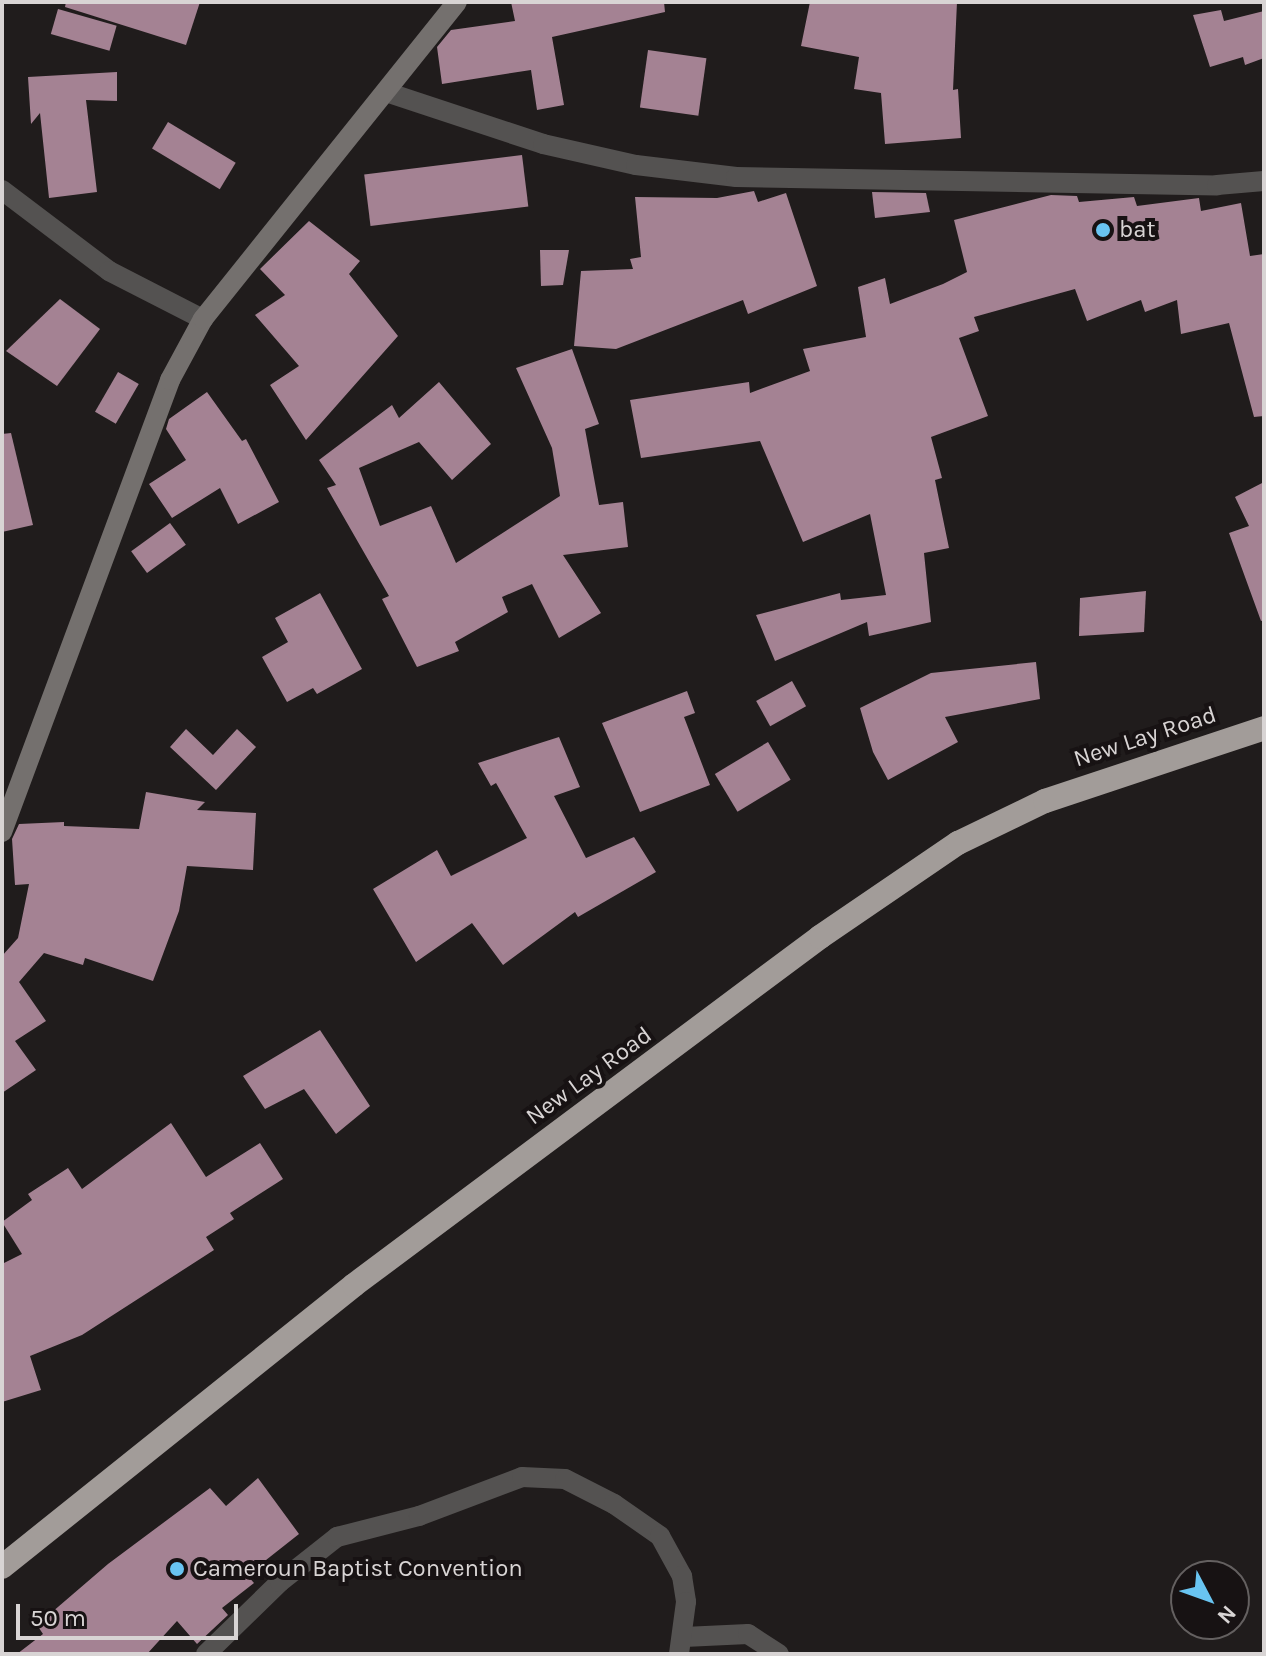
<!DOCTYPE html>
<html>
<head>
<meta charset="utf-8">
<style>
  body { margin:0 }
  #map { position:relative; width:1266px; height:1656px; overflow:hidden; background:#201c1c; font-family:Karla,sans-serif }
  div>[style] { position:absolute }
  .building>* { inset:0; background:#a48293; transform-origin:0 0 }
  .street>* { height:20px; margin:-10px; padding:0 10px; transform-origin:10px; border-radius:10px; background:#545251 }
  .secondary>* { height:20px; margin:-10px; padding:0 10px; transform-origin:10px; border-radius:10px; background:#74706e }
  .highway>* { height:24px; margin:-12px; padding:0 12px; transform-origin:12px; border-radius:12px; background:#a29c99 }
  .dots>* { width:22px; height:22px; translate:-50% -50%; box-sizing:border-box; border:4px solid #171213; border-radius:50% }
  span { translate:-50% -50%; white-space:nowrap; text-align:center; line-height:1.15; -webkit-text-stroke:8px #171213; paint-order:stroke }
  .poi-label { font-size:24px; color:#d8d4d4 }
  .left { translate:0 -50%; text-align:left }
  .street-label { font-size:24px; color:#d8d4d4 }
  .frame { position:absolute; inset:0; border:4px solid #d8d4d4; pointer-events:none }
  .north { position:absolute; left:1170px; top:1560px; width:80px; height:80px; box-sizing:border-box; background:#171213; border:2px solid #646060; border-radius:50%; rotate:131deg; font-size:22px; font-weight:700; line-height:32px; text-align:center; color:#d8d4d4 }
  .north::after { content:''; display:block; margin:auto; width:28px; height:36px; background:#69c4f1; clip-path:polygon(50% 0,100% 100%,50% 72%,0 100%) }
  .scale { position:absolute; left:16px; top:1604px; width:222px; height:36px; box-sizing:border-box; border:4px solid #d8d4d4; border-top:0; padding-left:10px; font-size:24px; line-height:28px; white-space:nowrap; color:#d8d4d4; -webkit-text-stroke:6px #171213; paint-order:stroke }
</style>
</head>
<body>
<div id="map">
  <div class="building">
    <i style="clip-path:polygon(66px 2px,200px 2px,186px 45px,65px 7px)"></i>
    <i style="clip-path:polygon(511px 2px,664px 2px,665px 12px,552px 37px,564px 105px,537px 110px,531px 70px,442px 84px,437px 47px,451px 30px,515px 21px)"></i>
    <i style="clip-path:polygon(810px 2px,957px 2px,953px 90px,958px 89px,961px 138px,885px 144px,881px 93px,854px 89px,859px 57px,801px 46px)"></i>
    <i style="left:58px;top:9px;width:61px;height:26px;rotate:16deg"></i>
    <i style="clip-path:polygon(1221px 10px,1224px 21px,1264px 11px,1264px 58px,1245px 65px,1243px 57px,1210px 67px,1193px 15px)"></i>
    <i style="left:648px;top:50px;width:59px;height:58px;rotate:8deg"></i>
    <i style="clip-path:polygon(117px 72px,117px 101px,86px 100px,97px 192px,49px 198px,40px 113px,31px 124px,28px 77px)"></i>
    <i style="left:168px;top:122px;width:79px;height:31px;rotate:31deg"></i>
    <i style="left:522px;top:155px;width:52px;height:159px;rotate:83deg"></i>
    <i style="clip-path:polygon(754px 191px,758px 202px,786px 193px,817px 286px,748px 314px,743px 300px,616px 349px,574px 346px,581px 271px,633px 269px,630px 259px,641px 257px,635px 197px,717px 198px)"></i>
    <i style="clip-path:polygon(872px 192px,926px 193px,930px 212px,875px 218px)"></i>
    <i style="clip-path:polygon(1051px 195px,1077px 196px,1079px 202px,1134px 197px,1137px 206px,1199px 198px,1201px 211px,1241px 203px,1250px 256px,1264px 254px,1264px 416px,1254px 417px,1229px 323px,1181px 334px,1177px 300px,1145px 312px,1141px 300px,1087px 321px,1075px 289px,974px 317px,979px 331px,959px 338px,988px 416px,931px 437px,942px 478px,935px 480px,949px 548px,924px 553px,931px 622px,869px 636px,867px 622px,775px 661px,756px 615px,840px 593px,841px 600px,886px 595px,870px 514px,803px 542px,760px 441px,641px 458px,630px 400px,749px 382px,750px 393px,810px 371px,803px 349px,866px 337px,858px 287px,885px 278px,890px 304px,943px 284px,967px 272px,954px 220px)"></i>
    <i style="clip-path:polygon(309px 221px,360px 261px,349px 274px,398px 336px,306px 440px,270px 385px,299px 366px,255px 315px,285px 295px,260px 269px)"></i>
    <i style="clip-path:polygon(540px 250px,569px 250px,563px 285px,541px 286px)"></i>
    <i style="clip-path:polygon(60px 299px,100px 329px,57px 386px,6px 351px)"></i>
    <i style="clip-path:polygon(572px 349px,599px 424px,585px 429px,599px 505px,623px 502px,628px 547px,563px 555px,601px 613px,559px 638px,532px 584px,502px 597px,508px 612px,455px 642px,459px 651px,417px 667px,382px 599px,389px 596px,327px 488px,336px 485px,319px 460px,392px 405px,399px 418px,439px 382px,491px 444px,452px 480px,419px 442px,359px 468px,380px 526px,431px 506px,456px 563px,560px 496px,552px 448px,516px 368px)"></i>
    <i style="left:118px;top:372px;width:24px;height:46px;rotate:30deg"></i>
    <i style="clip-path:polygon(207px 392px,242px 441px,246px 439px,279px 502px,238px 524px,220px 488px,172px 518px,149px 484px,186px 460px,166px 429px,169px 419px)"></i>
    <i style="clip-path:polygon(11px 433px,33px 525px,2px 532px,2px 434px)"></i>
    <i style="clip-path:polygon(1264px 482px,1264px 620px,1261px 621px,1229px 533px,1249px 526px,1235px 497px)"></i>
    <i style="left:170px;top:523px;width:27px;height:48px;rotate:54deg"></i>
    <i style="clip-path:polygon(1146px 591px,1144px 632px,1079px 636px,1080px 598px)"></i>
    <i style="clip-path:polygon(320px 593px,362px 669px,317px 694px,313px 688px,287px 702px,262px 657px,288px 642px,275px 618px)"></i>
    <i style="clip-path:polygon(1036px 662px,1040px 699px,945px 717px,958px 742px,888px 780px,873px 752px,860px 708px,931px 673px)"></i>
    <i style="left:792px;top:681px;width:29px;height:41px;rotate:61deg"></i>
    <i style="clip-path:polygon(687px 691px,695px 713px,684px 717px,710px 785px,640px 812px,602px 723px)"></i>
    <i style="clip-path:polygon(186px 729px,213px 755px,237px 729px,256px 747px,216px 790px,170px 747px)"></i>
    <i style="clip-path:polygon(559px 737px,580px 787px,554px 796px,586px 858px,634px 837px,656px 872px,578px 917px,575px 912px,503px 965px,472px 923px,416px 962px,373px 889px,437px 850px,451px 876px,527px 838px,496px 783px,491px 786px,478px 763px)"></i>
    <i style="left:768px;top:742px;width:44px;height:62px;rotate:59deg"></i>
    <i style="clip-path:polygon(146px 792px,205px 802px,197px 810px,256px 813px,253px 870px,187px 866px,179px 911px,153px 981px,85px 958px,83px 965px,44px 953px,19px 982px,46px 1021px,15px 1041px,36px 1070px,2px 1093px,2px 956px,18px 938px,29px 884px,15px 885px,12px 839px,19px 824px,64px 822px,64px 826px,139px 829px)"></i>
    <i style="clip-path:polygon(320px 1030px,370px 1106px,336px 1134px,304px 1089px,265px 1109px,243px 1076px)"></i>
    <i style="clip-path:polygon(171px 1123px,206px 1177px,260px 1143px,283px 1179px,230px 1213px,234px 1219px,206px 1237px,214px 1250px,82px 1335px,30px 1356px,41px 1390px,2px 1402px,2px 1264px,22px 1254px,2px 1222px,32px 1200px,28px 1194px,68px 1168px,82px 1189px)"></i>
    <i style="clip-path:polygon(258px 1478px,299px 1534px,247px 1575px,254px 1583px,222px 1608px,228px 1615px,197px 1644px,177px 1621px,147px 1654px,17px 1654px,43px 1634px,37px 1625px,108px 1564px,210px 1488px,226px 1506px)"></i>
  </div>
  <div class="street">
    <i style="left:386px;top:92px;width:165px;rotate:18.3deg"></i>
    <i style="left:543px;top:144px;width:95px;rotate:12.7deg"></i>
    <i style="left:636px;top:165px;width:101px;rotate:6.8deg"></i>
    <i style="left:736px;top:177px;width:481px;rotate:1deg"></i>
    <i style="left:1217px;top:185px;width:47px;rotate:-4.9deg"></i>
    <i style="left:2px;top:190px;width:134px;rotate:37.1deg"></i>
    <i style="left:109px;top:271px;width:106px;rotate:27.1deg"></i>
    <i style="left:684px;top:1637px;width:64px;rotate:-2.7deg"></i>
    <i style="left:748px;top:1634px;width:37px;rotate:33deg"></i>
    <i style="left:206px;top:1654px;width:103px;rotate:-44.2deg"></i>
    <i style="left:280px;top:1582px;width:73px;rotate:-38.3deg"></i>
    <i style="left:337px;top:1537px;width:85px;rotate:-14.4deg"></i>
    <i style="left:419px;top:1516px;width:110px;rotate:-20.7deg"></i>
    <i style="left:522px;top:1477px;width:43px;rotate:2.7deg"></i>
    <i style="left:565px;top:1479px;width:55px;rotate:27deg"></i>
    <i style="left:614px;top:1504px;width:56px;rotate:34.8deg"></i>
    <i style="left:660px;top:1536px;width:46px;rotate:61.2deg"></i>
    <i style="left:682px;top:1576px;width:26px;rotate:81deg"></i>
    <i style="left:686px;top:1602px;width:52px;rotate:97.7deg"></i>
  </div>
  <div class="secondary">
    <i style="left:2px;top:832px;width:482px;rotate:-69.6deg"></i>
    <i style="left:170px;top:380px;width:69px;rotate:-61.6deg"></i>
    <i style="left:203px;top:319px;width:406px;rotate:-51.3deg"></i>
  </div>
  <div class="highway">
    <i style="left:2px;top:1567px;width:451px;rotate:-38.7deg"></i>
    <i style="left:354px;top:1285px;width:582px;rotate:-36.75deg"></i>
    <i style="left:820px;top:937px;width:167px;rotate:-34.3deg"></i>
    <i style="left:958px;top:843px;width:97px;rotate:-25.8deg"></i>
    <i style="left:1045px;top:801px;width:231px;rotate:-18.4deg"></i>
  </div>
  <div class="dots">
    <i style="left:1103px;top:230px;background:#69c4f1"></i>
    <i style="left:177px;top:1569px;background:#69c4f1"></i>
  </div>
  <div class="poi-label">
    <span class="left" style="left:1119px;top:230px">bat</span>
    <span class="left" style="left:193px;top:1569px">Cameroun Baptist Convention</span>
  </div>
  <div class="street-label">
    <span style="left:1145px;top:737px;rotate:-18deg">New Lay Road</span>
    <span style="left:589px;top:1076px;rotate:-36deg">New Lay Road</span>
  </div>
  <div class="frame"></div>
  <div class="north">N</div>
  <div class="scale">50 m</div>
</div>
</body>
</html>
